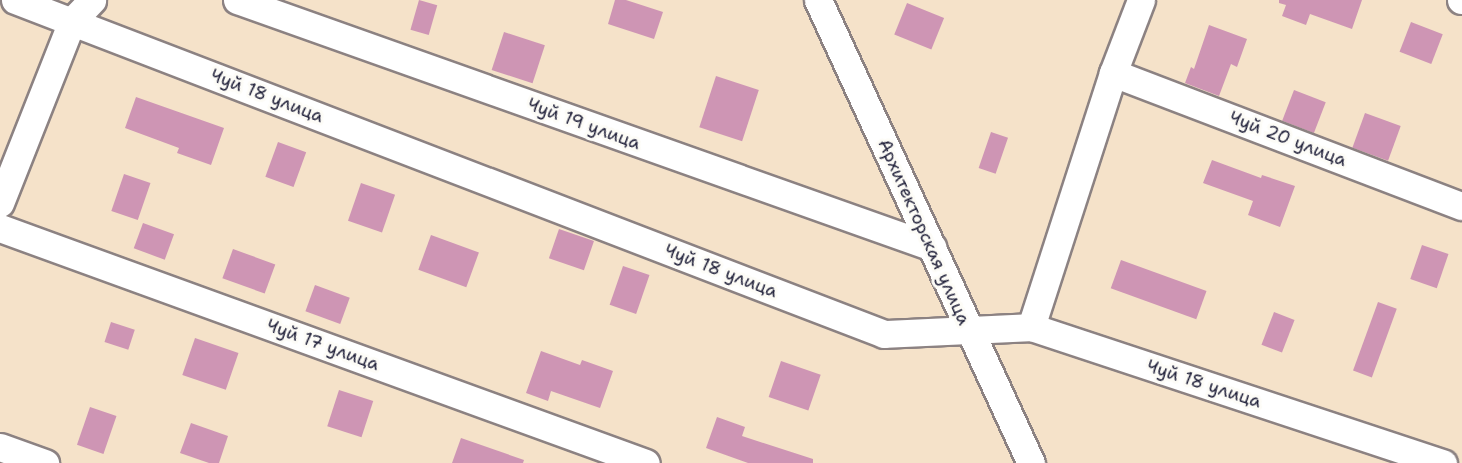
<!DOCTYPE html>
<html>
<head>
<meta charset="utf-8">
<style>
  body { margin:0 }
  #map { position:relative; width:1462px; height:463px; overflow:hidden; background:#f5e2c9; font-family:"Shantell Sans",sans-serif }
  div>[style] { position:absolute }
  .building>* { inset:0; background:#ce95b4; transform-origin:0 0 }
  .roads { filter:drop-shadow(2px 0 #8c8282) drop-shadow(-2px 0 #8c8282) drop-shadow(0 2px #8c8282) drop-shadow(0 -2px #8c8282) }
  .minor>* { height:27px; margin:-13.5px; padding:0 13.5px; transform-origin:13.5px; border-radius:13.5px; background:#fff }
  span { translate:-50% -50%; white-space:nowrap; text-align:center; line-height:1.15; -webkit-text-stroke:6px #fdfcf7; paint-order:stroke }
  .street-label { font-size:18px; color:#22223b }
</style>
</head>
<body>
<div id="map">
  <div class="building">
    <i style="left:419px;top:0;width:19px;height:31px;rotate:16deg"></i>
    <i style="clip-path:polygon(615px 0,626px 0,663px 12px,654px 39px,608px 24px)"></i>
    <i style="clip-path:polygon(1279px 0,1362px 0,1352px 29px,1310px 14px,1306px 25px,1282px 16px,1286px 5px,1279px 3px)"></i>
    <i style="left:907px;top:3px;width:40px;height:34px;rotate:22deg"></i>
    <i style="left:1411px;top:22px;width:34px;height:32px;rotate:21deg"></i>
    <i style="clip-path:polygon(1209px 25px,1247px 39px,1237px 67px,1231px 64px,1219px 96px,1185px 83px,1191px 67px,1194px 69px)"></i>
    <i style="left:504px;top:32px;width:43px;height:40px;rotate:18deg"></i>
    <i style="left:716px;top:76px;width:45px;height:54px;rotate:18deg"></i>
    <i style="left:1294px;top:90px;width:34px;height:33px;rotate:21deg"></i>
    <i style="clip-path:polygon(136px 97px,224px 128px,211px 165px,177px 153px,179px 148px,125px 128px)"></i>
    <i style="left:1365px;top:113px;width:38px;height:37px;rotate:20deg"></i>
    <i style="left:991px;top:132px;width:18px;height:38px;rotate:19deg"></i>
    <i style="left:278px;top:142px;width:30px;height:37px;rotate:20deg"></i>
    <i style="clip-path:polygon(1212px 160px,1261px 178px,1262px 175px,1295px 186px,1280px 227px,1248px 215px,1253px 201px,1203px 183px)"></i>
    <i style="left:124px;top:174px;width:28px;height:39px;rotate:19deg"></i>
    <i style="left:361px;top:183px;width:36px;height:40px;rotate:19deg"></i>
    <i style="left:143px;top:223px;width:33px;height:27px;rotate:20deg"></i>
    <i style="left:559px;top:229px;width:37px;height:31px;rotate:19deg"></i>
    <i style="left:431px;top:235px;width:51px;height:37px;rotate:20deg"></i>
    <i style="left:1422px;top:245px;width:28px;height:36px;rotate:19deg"></i>
    <i style="left:233px;top:249px;width:45px;height:31px;rotate:20deg"></i>
    <i style="left:1121px;top:260px;width:91px;height:30px;rotate:20deg"></i>
    <i style="left:623px;top:266px;width:28px;height:41px;rotate:19deg"></i>
    <i style="left:315px;top:285px;width:37px;height:28px;rotate:20deg"></i>
    <i style="left:1378px;top:302px;width:20px;height:73px;rotate:20deg"></i>
    <i style="left:1274px;top:312px;width:22px;height:35px;rotate:21deg"></i>
    <i style="left:111px;top:322px;width:25px;height:21px;rotate:18deg"></i>
    <i style="left:195px;top:338px;width:46px;height:39px;rotate:19deg"></i>
    <i style="clip-path:polygon(541px 351px,580px 365px,582px 360px,613px 371px,600px 408px,551px 391px,548px 401px,526px 393px)"></i>
    <i style="left:781px;top:361px;width:42px;height:38px;rotate:19deg"></i>
    <i style="left:339px;top:390px;width:36px;height:38px;rotate:18deg"></i>
    <i style="left:90px;top:407px;width:28px;height:40px;rotate:19deg"></i>
    <i style="clip-path:polygon(717px 417px,745px 427px,742px 436px,813px 459px,813px 463px,748px 463px,706px 448px)"></i>
    <i style="clip-path:polygon(191px 423px,228px 436px,219px 463px,209px 463px,180px 453px)"></i>
    <i style="clip-path:polygon(461px 438px,524px 460px,523px 463px,452px 463px)"></i>
  </div>
  <div class="roads">
    <div class="minor">
      <i style="left:15px;top:0;width:931px;rotate:21.02deg"></i>
      <i style="left:884px;top:334px;width:147px;rotate:-2.7deg"></i>
      <i style="left:1031px;top:327px;width:434px;rotate:18.3deg"></i>
      <i style="left:237px;top:0;width:738px;rotate:19.56deg"></i>
      <i style="left:818px;top:0;width:510px;rotate:65.3deg"></i>
      <i style="left:1461px;top:0;width:1px"></i>
      <i style="left:1113px;top:73px;width:373px;rotate:20.9deg"></i>
      <i style="left:0;top:203px;width:196px;rotate:-68.4deg"></i>
      <i style="left:72px;top:21px;width:29px;rotate:-46deg"></i>
      <i style="left:0;top:228px;width:687px;rotate:19.99deg"></i>
      <i style="left:1031px;top:327px;width:267px;rotate:-72.1deg"></i>
      <i style="left:1113px;top:73px;width:78px;rotate:-69deg"></i>
      <i style="left:0;top:447px;width:48px;rotate:19.6deg"></i>
    </div>
  </div>
  <div class="street-label">
    <span style="left:267px;top:96px;rotate:21deg">Чуй 18 улица</span>
    <span style="left:584px;top:124px;rotate:20deg">Чуй 19 улица</span>
    <span style="left:1288px;top:139px;rotate:21deg">Чуй 20 улица</span>
    <span style="left:924px;top:232px;rotate:66deg">Архитекторская улица</span>
    <span style="left:721px;top:271px;rotate:21deg">Чуй 18 улица</span>
    <span style="left:323px;top:345px;rotate:20deg">Чуй 17 улица</span>
    <span style="left:1204px;top:384px;rotate:18deg">Чуй 18 улица</span>
  </div>
</div>
</body>
</html>
